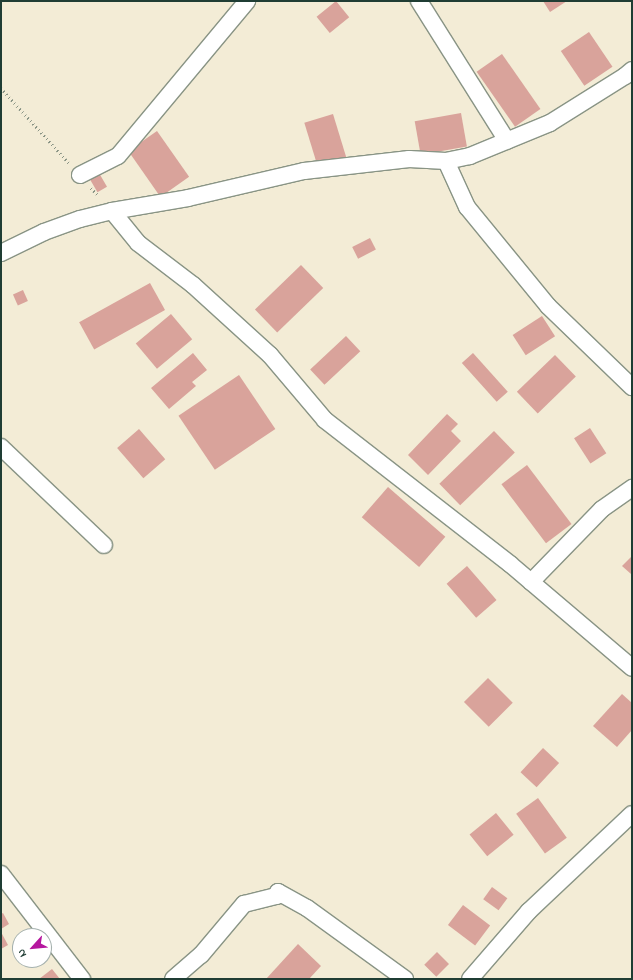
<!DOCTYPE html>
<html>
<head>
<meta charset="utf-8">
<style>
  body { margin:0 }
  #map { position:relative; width:633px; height:980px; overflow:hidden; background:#f3ecd6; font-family:"Indie Flower",sans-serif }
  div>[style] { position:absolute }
  .building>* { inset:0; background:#d9a39b; transform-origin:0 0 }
  .path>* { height:2.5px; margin-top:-1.25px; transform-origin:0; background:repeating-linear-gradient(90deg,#899485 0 1px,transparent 0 4px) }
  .roads { filter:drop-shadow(1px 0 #899485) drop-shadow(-1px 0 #899485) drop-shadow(0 1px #899485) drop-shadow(0 -1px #899485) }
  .minor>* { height:16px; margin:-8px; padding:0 8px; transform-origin:8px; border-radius:8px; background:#fff }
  span { translate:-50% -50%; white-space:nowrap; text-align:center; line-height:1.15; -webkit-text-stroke:3px #fff; paint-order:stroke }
  .frame { position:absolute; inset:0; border:2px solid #1f3d34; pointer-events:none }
  .north { position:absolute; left:12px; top:928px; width:40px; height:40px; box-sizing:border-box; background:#fff; border:1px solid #a5b1ae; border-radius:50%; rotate:243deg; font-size:11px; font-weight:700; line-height:16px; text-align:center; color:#1f3d34 }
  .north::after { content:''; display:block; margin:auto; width:14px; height:18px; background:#b5179e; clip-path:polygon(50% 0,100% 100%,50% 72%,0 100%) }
</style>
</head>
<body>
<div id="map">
  <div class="building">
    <i style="left:336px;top:1px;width:21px;height:25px;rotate:51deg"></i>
    <i style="clip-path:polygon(543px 1px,567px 1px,550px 12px)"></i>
    <i style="left:589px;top:32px;width:42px;height:34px;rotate:56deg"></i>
    <i style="left:502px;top:54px;width:67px;height:31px;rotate:55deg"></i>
    <i style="left:461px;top:113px;width:34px;height:47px;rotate:80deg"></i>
    <i style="left:333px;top:114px;width:45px;height:30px;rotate:73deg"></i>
    <i style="left:157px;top:131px;width:56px;height:35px;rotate:55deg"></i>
    <i style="left:99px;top:173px;width:16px;height:11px;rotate:60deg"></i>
    <i style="left:370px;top:238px;width:13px;height:20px;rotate:63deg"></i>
    <i style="left:301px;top:265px;width:32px;height:64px;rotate:46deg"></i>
    <i style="left:150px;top:283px;width:31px;height:81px;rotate:61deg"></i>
    <i style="left:23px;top:290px;width:12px;height:11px;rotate:66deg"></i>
    <i style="left:171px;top:314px;width:33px;height:46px;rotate:50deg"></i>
    <i style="left:542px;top:316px;width:24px;height:35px;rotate:57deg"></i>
    <i style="left:346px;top:336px;width:21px;height:49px;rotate:47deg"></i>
    <i style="clip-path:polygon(193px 353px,207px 370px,192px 382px,196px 386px,169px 409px,151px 388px)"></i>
    <i style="left:473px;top:353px;width:52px;height:15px;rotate:48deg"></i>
    <i style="left:555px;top:355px;width:30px;height:53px;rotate:46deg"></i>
    <i style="left:239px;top:375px;width:65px;height:73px;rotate:56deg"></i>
    <i style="clip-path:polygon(447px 414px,458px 424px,451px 431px,461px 441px,428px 475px,408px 455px)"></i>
    <i style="left:590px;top:428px;width:30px;height:19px;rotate:57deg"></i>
    <i style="left:139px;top:429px;width:40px;height:29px;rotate:49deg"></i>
    <i style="left:494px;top:431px;width:30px;height:76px;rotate:46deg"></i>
    <i style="left:527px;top:465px;width:74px;height:32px;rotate:53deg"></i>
    <i style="left:388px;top:487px;width:76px;height:40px;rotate:41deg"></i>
    <i style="clip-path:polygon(632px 556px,632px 573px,631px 574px,622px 566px)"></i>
    <i style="left:467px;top:566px;width:45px;height:27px;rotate:49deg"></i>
    <i style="left:488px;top:678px;width:35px;height:34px;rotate:45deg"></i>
    <i style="clip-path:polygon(622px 694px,632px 703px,632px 730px,617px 747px,593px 726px)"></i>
    <i style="left:543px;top:748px;width:22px;height:33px;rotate:43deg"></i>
    <i style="left:538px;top:798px;width:49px;height:27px;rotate:54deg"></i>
    <i style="left:496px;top:813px;width:28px;height:34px;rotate:51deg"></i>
    <i style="left:492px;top:887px;width:19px;height:15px;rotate:36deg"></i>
    <i style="left:463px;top:905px;width:34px;height:25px;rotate:37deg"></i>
    <i style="clip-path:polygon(3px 913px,9px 924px,1px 929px,1px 914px)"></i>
    <i style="clip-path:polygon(1px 932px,8px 945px,1px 949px)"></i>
    <i style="clip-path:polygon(298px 944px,321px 966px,309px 979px,266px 979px)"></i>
    <i style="left:437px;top:952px;width:17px;height:18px;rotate:45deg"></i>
    <i style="clip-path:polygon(52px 969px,60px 979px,39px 979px)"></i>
  </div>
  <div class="path">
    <i style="left:1px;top:88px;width:101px;rotate:47.8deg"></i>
    <i style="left:91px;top:188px;width:11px;rotate:45deg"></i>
  </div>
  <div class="roads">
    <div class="minor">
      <i style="left:419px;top:1px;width:165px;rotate:57.8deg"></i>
      <i style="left:632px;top:70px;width:9px;rotate:139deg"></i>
      <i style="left:625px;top:76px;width:89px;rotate:147.9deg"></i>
      <i style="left:550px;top:123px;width:87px;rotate:157.6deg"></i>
      <i style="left:470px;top:156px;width:25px;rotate:168deg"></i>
      <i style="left:446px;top:161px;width:51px;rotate:65.5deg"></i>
      <i style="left:467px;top:207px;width:128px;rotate:50.7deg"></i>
      <i style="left:548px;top:306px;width:117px;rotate:44deg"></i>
      <i style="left:80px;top:175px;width:42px;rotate:-26.6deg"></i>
      <i style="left:118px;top:156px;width:202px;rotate:-50.2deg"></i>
      <i style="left:112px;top:211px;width:41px;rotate:50.9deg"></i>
      <i style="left:138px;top:243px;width:69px;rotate:37.4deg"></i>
      <i style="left:193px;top:285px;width:104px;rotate:42.3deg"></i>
      <i style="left:270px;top:355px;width:85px;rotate:49.8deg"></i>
      <i style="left:325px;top:420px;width:234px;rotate:37.9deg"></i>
      <i style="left:510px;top:564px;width:160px;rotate:40.4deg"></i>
      <i style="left:1px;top:253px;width:48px;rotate:-26deg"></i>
      <i style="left:44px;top:232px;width:38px;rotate:-20deg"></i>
      <i style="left:80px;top:219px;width:33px;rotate:-14deg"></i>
      <i style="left:112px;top:211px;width:77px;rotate:-9.7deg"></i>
      <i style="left:188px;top:198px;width:119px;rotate:-13.1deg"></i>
      <i style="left:304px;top:171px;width:106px;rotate:-6.5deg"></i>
      <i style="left:409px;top:159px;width:37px;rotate:3deg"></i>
      <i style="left:1px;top:447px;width:142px;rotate:43.6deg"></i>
      <i style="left:531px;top:582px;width:102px;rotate:-45.8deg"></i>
      <i style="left:602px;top:509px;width:37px;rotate:-35deg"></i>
      <i style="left:1px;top:874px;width:133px;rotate:52.4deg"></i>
      <i style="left:173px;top:979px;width:37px;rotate:-41deg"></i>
      <i style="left:201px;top:955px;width:67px;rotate:-49.9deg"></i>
      <i style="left:244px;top:904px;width:34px;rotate:-14deg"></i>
      <i style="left:277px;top:896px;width:4px;rotate:-76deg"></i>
      <i style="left:278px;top:892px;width:33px;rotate:29deg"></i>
      <i style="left:307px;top:908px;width:121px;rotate:35.9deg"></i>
      <i style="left:470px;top:979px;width:90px;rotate:-49.1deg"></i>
      <i style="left:529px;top:911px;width:141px;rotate:-43.3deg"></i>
    </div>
  </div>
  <div class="frame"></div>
  <div class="north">N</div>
</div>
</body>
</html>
